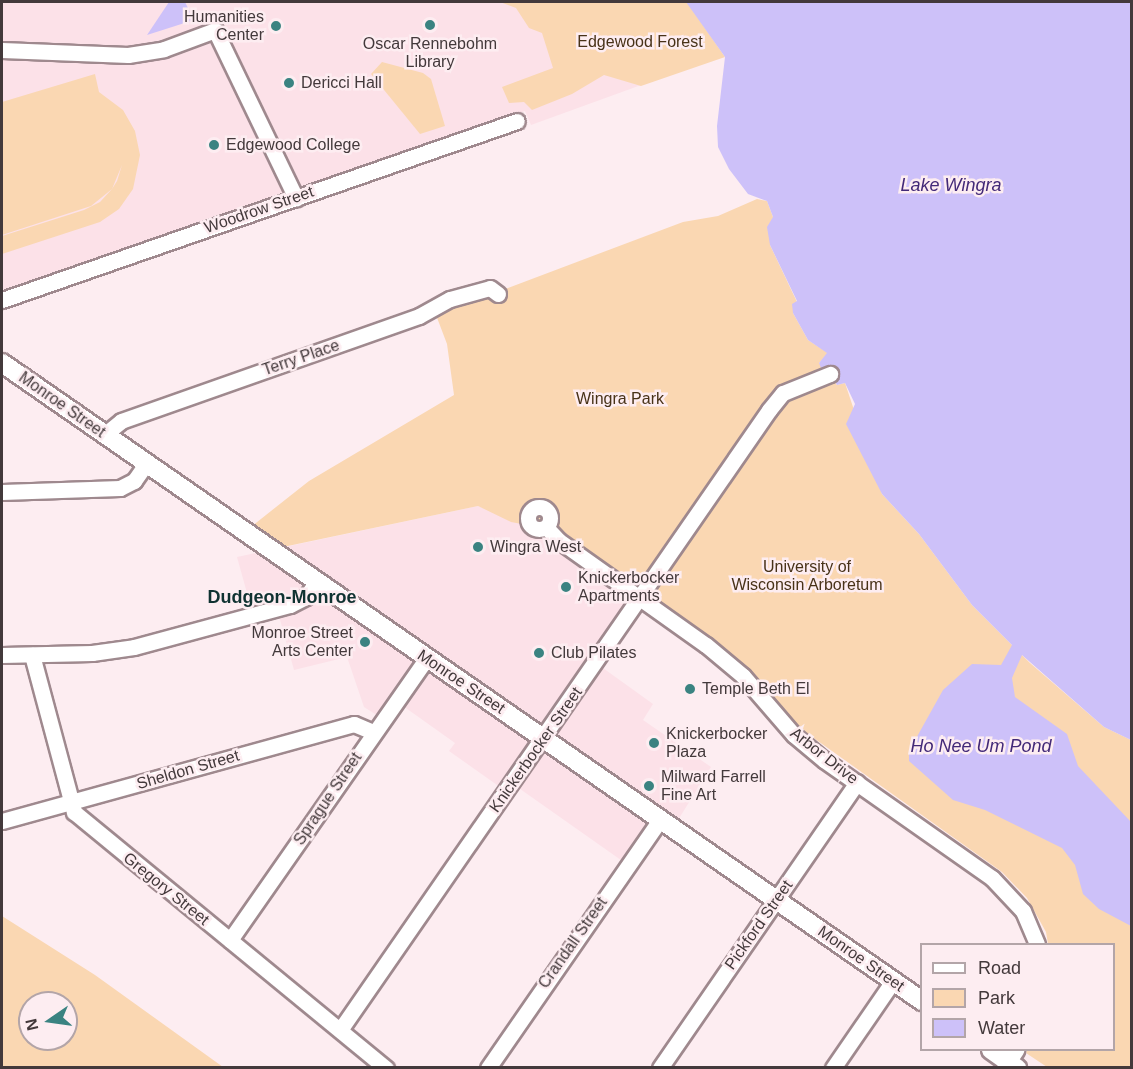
<!DOCTYPE html>
<html>
<head>
<meta charset="utf-8">
<style>
  body { margin:0 }
  #map { position:relative; width:1133px; height:1069px; overflow:hidden; background:#fdedf1; font-family:Arial,sans-serif }
  div>[style] { position:absolute }
  .built>* { inset:0; background:#fce1e8 }
  .green>* { inset:0; background:#fad7b2 }
  .water>* { inset:0; background:#cdc1f9 }
  .roads { filter:drop-shadow(2px 0 #9f898e) drop-shadow(-2px 0 #9f898e) drop-shadow(0 2px #9f898e) drop-shadow(0 -2px #9f898e) }
  .minor>* { height:15px; margin:-7.5px; padding:0 7.5px; transform-origin:7.5px; border-radius:7.5px; background:#fff }
  .minor>.ring { margin:-7.5px; padding:0; box-sizing:content-box; background:none; border:15px solid #fff; border-radius:50% }
  .major>* { height:18px; margin:-9px; padding:0 9px; transform-origin:9px; border-radius:9px; background:#fff }
  .dots>* { width:16px; height:16px; translate:-50% -50%; box-sizing:border-box; border:3px solid #fdedf1; border-radius:50% }
  span { translate:-50% -50%; white-space:nowrap; text-align:center; line-height:1.15; -webkit-text-stroke:5px #fdedf1; paint-order:stroke }
  .poi-label { font-size:16px; color:#43393b }
  .right { translate:-100% -50%; text-align:right }
  .left { translate:0 -50%; text-align:left }
  .park-label { font-size:16px; color:#483218 }
  .street-label { font-size:16px; color:#43393b }
  .water-label { font-size:18px; color:#432978; font-style:italic }
  .neighbourhood-label { font-size:18px; color:#0f3231; font-weight:700 }
  .frame { position:absolute; inset:0; border:3px solid #43393b; pointer-events:none }
  .legend { position:absolute; left:920px; top:943px; width:195px; height:108px; box-sizing:border-box; background:#fdedf1; border:2px solid #b3a5a8; margin:0; padding:8px 10px; list-style:none; font-size:18px; color:#43393b }
  .legend li { display:flex; align-items:center; gap:12px; height:30px }
  .legend b { width:30px; border:2px solid #b3a5a8 }
  .north { position:absolute; left:18px; top:991px; width:60px; height:60px; box-sizing:border-box; background:#fdedf1; border:2px solid #b3a5a8; border-radius:50%; rotate:257deg; font-size:16px; font-weight:700; line-height:24px; text-align:center; color:#43393b }
  .north::after { content:''; display:block; margin:auto; width:21px; height:27px; background:#3a8381; clip-path:polygon(50% 0,100% 100%,50% 72%,0 100%) }
</style>
</head>
<body>
<div id="map">
  <div class="built">
    <i style="clip-path:polygon(2px 2px,686px 2px,655px 80px,531px 125px,525px 111px,2px 294px)"></i>
    <i style="clip-path:polygon(478px 506px,540px 531px,639px 598px,596px 663px,653px 704px,643px 720px,711px 767px,673px 828px,661px 820px,628px 865px,513px 784px,507px 792px,449px 751px,455px 743px,396px 701px,383px 719px,364px 707px,347px 657px,294px 670px,279px 616px,255px 622px,237px 557px)"></i>
  </div>
  <div class="green">
    <i style="clip-path:polygon(500px 2px,687px 2px,725px 57px,641px 86px,604px 75px,572px 94px,532px 110px,524px 102px,509px 103px,502px 87px,553px 68px,542px 33px,529px 28px,516px 8px)"></i>
    <i style="clip-path:polygon(382px 62px,423px 73px,431px 79px,445px 126px,420px 134px,371px 74px)"></i>
    <i style="clip-path:polygon(95px 74px,99px 92px,123px 110px,135px 131px,140px 155px,133px 189px,119px 209px,100px 222px,2px 254px,2px 236px,84px 210px,100px 202px,112px 189px,117px 181px,122px 165px,112px 189px,91px 206px,2px 235px,2px 102px)"></i>
    <i style="clip-path:polygon(757px 199px,767px 201px,773px 217px,770px 245px,797px 302px,793px 313px,808px 340px,828px 353px,819px 363px,837px 385px,845px 383px,882px 494px,919px 534px,972px 605px,1030px 663px,1104px 727px,1131px 740px,1131px 1067px,1047px 1067px,1026px 1053px,1027px 1050px,1114px 1050px,1114px 944px,1048px 944px,1046px 932px,1027px 898px,1002px 872px,794px 724px,651px 600px,559px 531px,511px 522px,478px 506px,283px 547px,252px 526px,309px 481px,454px 395px,447px 344px,436px 315px,683px 222px,718px 216px)"></i>
    <i style="clip-path:polygon(evenodd,2px 916px,95px 975px,223px 1067px,2px 1067px,2px 916px,30px 1003px,66px 1003px,66px 1039px,30px 1039px,30px 1003px)"></i>
  </div>
  <div class="water">
    <i style="clip-path:polygon(169px 2px,185px 2px,194px 20px,147px 35px)"></i>
    <i style="clip-path:polygon(686px 2px,1131px 2px,1131px 740px,1104px 727px,1022px 655px,1012px 678px,1015px 697px,1067px 734px,1078px 766px,1131px 822px,1131px 926px,1099px 909px,1083px 894px,1075px 865px,1062px 848px,985px 810px,953px 800px,909px 761px,909px 751px,943px 690px,972px 664px,1001px 665px,1012px 645px,972px 605px,919px 534px,882px 494px,846px 424px,855px 404px,845px 383px,837px 385px,827px 368px,821px 368px,819px 363px,827px 353px,808px 340px,793px 313px,792px 304px,797px 301px,770px 245px,767px 227px,773px 217px,767px 201px,748px 194px,729px 169px,718px 147px,717px 126px,725px 57px)"></i>
  </div>
  <div class="roads">
    <div class="minor">
      <i style="left:2px;top:50px;width:126px;rotate:2.3deg"></i>
      <i style="left:128px;top:55px;width:36px;rotate:-9deg"></i>
      <i style="left:164px;top:49px;width:54px;rotate:-20.4deg"></i>
      <i style="left:215px;top:30px;width:187px;rotate:64.3deg"></i>
      <i style="left:2px;top:300px;width:545px;rotate:-19.17deg"></i>
      <i style="left:104px;top:435px;width:22px;rotate:-39deg"></i>
      <i style="left:121px;top:421px;width:316px;rotate:-19.4deg"></i>
      <i style="left:419px;top:316px;width:35px;rotate:-29deg"></i>
      <i style="left:450px;top:299px;width:41px;rotate:-15.4deg"></i>
      <i style="left:490px;top:288px;width:10px;rotate:37deg"></i>
      <i style="left:2px;top:492px;width:118px;rotate:-1.9deg"></i>
      <i style="left:120px;top:488px;width:16px;rotate:-27deg"></i>
      <i style="left:134px;top:481px;width:21px;rotate:-55deg"></i>
      <i class="ring" style="left:528px;top:507px;width:7px;height:7px"></i>
      <i style="left:546px;top:527px;width:18px;rotate:47deg"></i>
      <i style="left:558px;top:540px;width:181px;rotate:35.4deg"></i>
      <i style="left:706px;top:645px;width:48px;rotate:40deg"></i>
      <i style="left:743px;top:676px;width:78px;rotate:49.2deg"></i>
      <i style="left:794px;top:735px;width:39px;rotate:40deg"></i>
      <i style="left:824px;top:760px;width:205px;rotate:35.1deg"></i>
      <i style="left:992px;top:878px;width:45px;rotate:46.8deg"></i>
      <i style="left:1023px;top:911px;width:36px;rotate:67deg"></i>
      <i style="left:2px;top:655px;width:90px;rotate:-1.3deg"></i>
      <i style="left:92px;top:653px;width:42px;rotate:-8.1deg"></i>
      <i style="left:134px;top:647px;width:162px;rotate:-15.1deg"></i>
      <i style="left:290px;top:605px;width:18px;rotate:-27deg"></i>
      <i style="left:306px;top:597px;width:18px;rotate:-56deg"></i>
      <i style="left:32px;top:655px;width:163px;rotate:75deg"></i>
      <i style="left:74px;top:812px;width:404px;rotate:39.4deg"></i>
      <i style="left:2px;top:821px;width:365px;rotate:-15.4deg"></i>
      <i style="left:354px;top:724px;width:21px;rotate:23deg"></i>
      <i style="left:230px;top:940px;width:343px;rotate:-55.1deg"></i>
      <i style="left:340px;top:1030px;width:754px;rotate:-55.32deg"></i>
      <i style="left:769px;top:410px;width:22px;rotate:-51deg"></i>
      <i style="left:783px;top:393px;width:51px;rotate:-22deg"></i>
      <i style="left:488px;top:1068px;width:302px;rotate:-55.3deg"></i>
      <i style="left:660px;top:1068px;width:347px;rotate:-55.4deg"></i>
      <i style="left:833px;top:1068px;width:106px;rotate:-55.4deg"></i>
      <i style="left:1004px;top:1068px;width:22px;rotate:-56deg"></i>
    </div>
    <div class="major">
      <i style="left:2px;top:363px;width:1120px;rotate:34.74deg"></i>
      <i style="left:991px;top:1050px;width:32px;rotate:35deg"></i>
    </div>
  </div>
  <div class="dots">
    <i style="left:430px;top:25px;background:#3a8381"></i>
    <i style="left:276px;top:26px;background:#3a8381"></i>
    <i style="left:289px;top:83px;background:#3a8381"></i>
    <i style="left:214px;top:145px;background:#3a8381"></i>
    <i style="left:478px;top:547px;background:#3a8381"></i>
    <i style="left:566px;top:587px;background:#3a8381"></i>
    <i style="left:365px;top:642px;background:#3a8381"></i>
    <i style="left:539px;top:653px;background:#3a8381"></i>
    <i style="left:690px;top:689px;background:#3a8381"></i>
    <i style="left:654px;top:743px;background:#3a8381"></i>
    <i style="left:649px;top:786px;background:#3a8381"></i>
  </div>
  <div class="poi-label">
    <span class="right" style="left:264px;top:26px">Humanities<br>Center</span>
    <span style="left:430px;top:53px">Oscar Rennebohm<br>Library</span>
    <span class="left" style="left:301px;top:83px">Dericci Hall</span>
    <span class="left" style="left:226px;top:145px">Edgewood College</span>
    <span class="left" style="left:490px;top:547px">Wingra West</span>
    <span class="left" style="left:578px;top:587px">Knickerbocker<br>Apartments</span>
    <span class="right" style="left:353px;top:642px">Monroe Street<br>Arts Center</span>
    <span class="left" style="left:551px;top:653px">Club Pilates</span>
    <span class="left" style="left:702px;top:689px">Temple Beth El</span>
    <span class="left" style="left:666px;top:743px">Knickerbocker<br>Plaza</span>
    <span class="left" style="left:661px;top:786px">Milward Farrell<br>Fine Art</span>
  </div>
  <div class="park-label">
    <span style="left:640px;top:42px">Edgewood Forest</span>
    <span style="left:620px;top:399px">Wingra Park</span>
    <span style="left:807px;top:576px">University of<br>Wisconsin Arboretum</span>
  </div>
  <div class="street-label">
    <span style="left:259px;top:210px;rotate:-19deg">Woodrow Street</span>
    <span style="left:301px;top:358px;rotate:-19deg">Terry Place</span>
    <span style="left:62px;top:405px;rotate:35deg">Monroe Street</span>
    <span style="left:461px;top:682px;rotate:34deg">Monroe Street</span>
    <span style="left:536px;top:750px;rotate:-55deg">Knickerbocker Street</span>
    <span style="left:824px;top:756px;rotate:38deg">Arbor Drive</span>
    <span style="left:188px;top:770px;rotate:-16deg">Sheldon Street</span>
    <span style="left:328px;top:799px;rotate:-56deg">Sprague Street</span>
    <span style="left:166px;top:889px;rotate:39deg">Gregory Street</span>
    <span style="left:759px;top:925px;rotate:-55deg">Pickford Street</span>
    <span style="left:573px;top:943px;rotate:-55deg">Crandall Street</span>
    <span style="left:861px;top:959px;rotate:35deg">Monroe Street</span>
  </div>
  <div class="water-label">
    <span style="left:951px;top:185px">Lake Wingra</span>
    <span style="left:981px;top:746px">Ho Nee Um Pond</span>
  </div>
  <div class="neighbourhood-label">
    <span style="left:282px;top:597px">Dudgeon-Monroe</span>
  </div>
  <div class="frame"></div>
  <ul class="legend">
  <li><b style="height:8px;background:#fff"></b>Road</li>
  <li><b style="height:16px;background:#fad7b2"></b>Park</li>
  <li><b style="height:16px;background:#cdc1f9"></b>Water</li>
  </ul>
  <div class="north">N</div>
</div>
</body>
</html>
